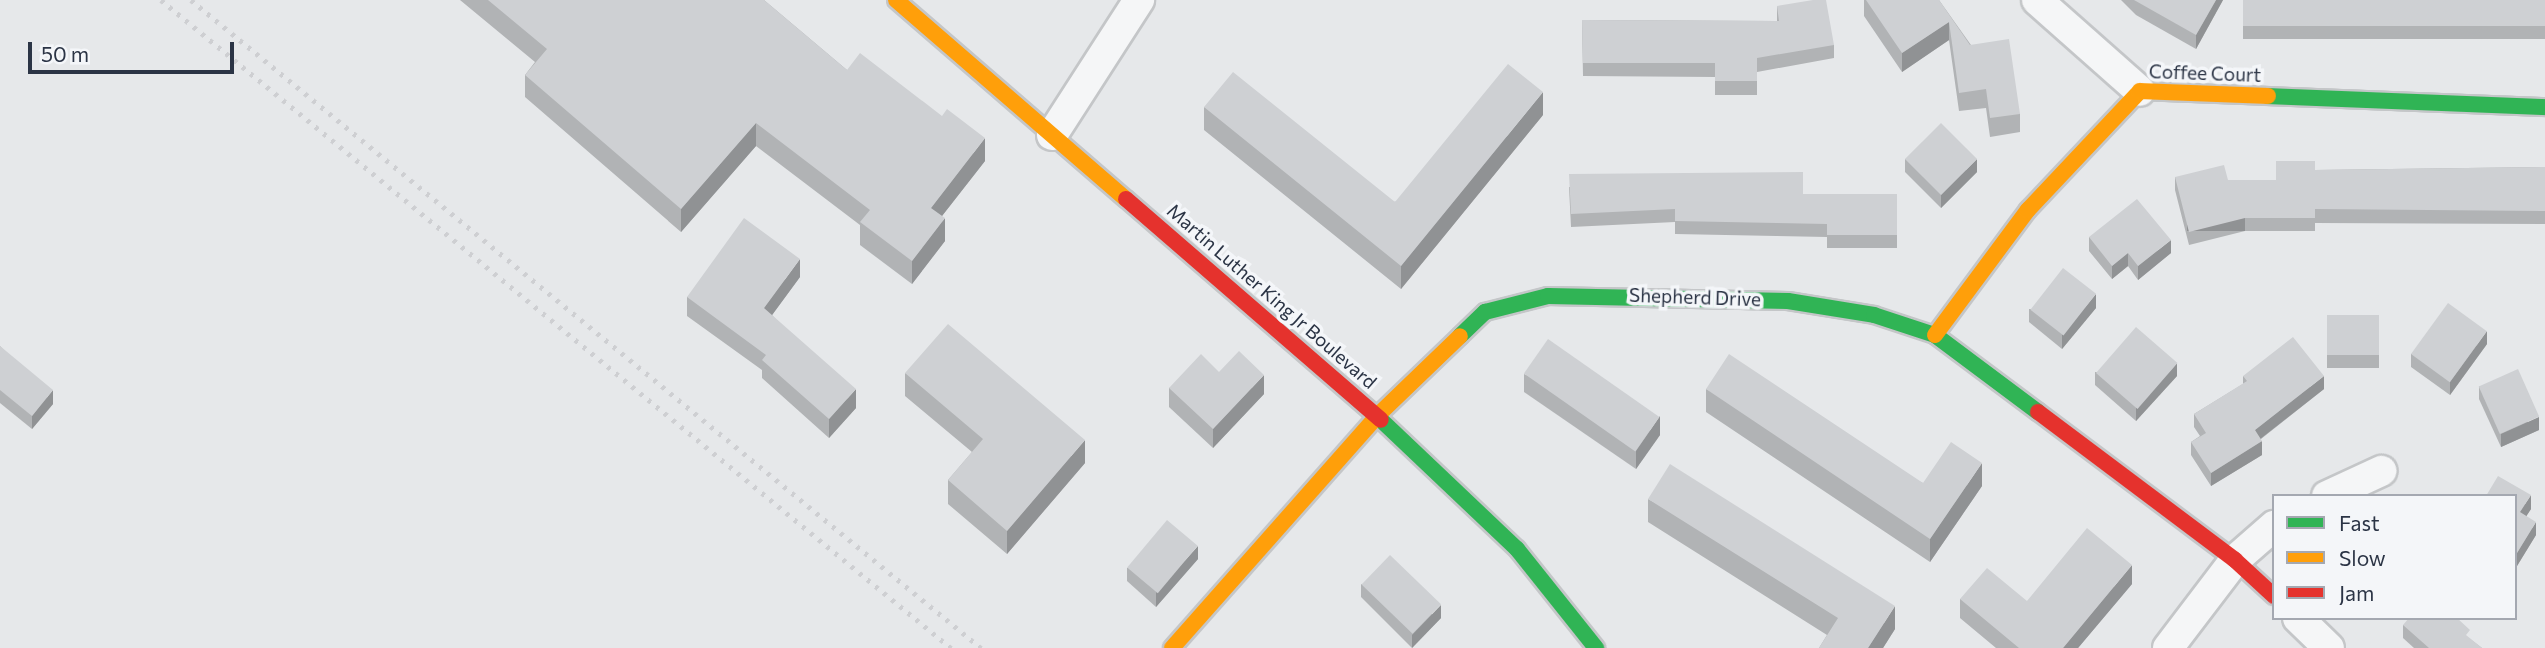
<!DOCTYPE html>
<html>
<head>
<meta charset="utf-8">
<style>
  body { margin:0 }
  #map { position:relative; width:2545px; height:648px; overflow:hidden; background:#e6e8ea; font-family:Commissioner,sans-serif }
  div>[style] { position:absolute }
  .roads { filter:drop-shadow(2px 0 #c4c6c8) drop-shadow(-2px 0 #c4c6c8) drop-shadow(0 2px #c4c6c8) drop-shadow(0 -2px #c4c6c8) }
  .street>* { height:30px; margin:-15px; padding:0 15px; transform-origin:15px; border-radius:15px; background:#f5f6f7 }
  .fast>* { height:16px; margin:-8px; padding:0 8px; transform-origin:8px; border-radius:8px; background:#30b455 }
  .slow>* { height:16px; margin:-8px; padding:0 8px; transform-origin:8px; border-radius:8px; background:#ff9f0a }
  .jam>* { height:16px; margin:-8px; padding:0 8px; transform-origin:8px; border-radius:8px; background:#e5322d }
  .rail>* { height:5px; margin-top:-2.5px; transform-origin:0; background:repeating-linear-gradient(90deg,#cecfd2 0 3.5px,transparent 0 10.5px) }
  .wall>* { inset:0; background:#b1b3b5; transform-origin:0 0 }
  .shaded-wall>* { inset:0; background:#909294; transform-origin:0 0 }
  .building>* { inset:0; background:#ced0d3; transform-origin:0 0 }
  span { translate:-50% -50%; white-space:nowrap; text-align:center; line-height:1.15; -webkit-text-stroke:7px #f4f6f9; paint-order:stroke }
  .street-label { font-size:19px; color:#2b3445 }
  .legend { position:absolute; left:2272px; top:494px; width:245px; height:126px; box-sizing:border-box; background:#f4f6f9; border:2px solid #a4a8b1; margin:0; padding:9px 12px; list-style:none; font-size:21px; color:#2b3445 }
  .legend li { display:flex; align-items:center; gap:14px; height:35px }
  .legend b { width:35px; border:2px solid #a4a8b1 }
  .scale { position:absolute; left:28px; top:42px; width:206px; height:32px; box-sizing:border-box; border:4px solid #2b3445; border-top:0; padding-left:9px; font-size:21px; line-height:24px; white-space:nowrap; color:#2b3445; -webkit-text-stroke:5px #f4f6f9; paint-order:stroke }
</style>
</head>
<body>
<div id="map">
  <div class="roads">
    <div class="street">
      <i style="left:2037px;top:0;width:137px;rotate:41.5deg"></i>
      <i style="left:1052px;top:135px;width:161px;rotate:-57.2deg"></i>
      <i style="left:2327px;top:496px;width:60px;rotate:-24.8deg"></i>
      <i style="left:2298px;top:618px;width:43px;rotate:44.1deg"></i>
      <i style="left:2168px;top:648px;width:111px;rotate:-52.7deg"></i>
      <i style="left:2235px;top:560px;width:52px;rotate:-41.1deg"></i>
    </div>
    <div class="fast">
      <i style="left:2268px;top:96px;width:277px;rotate:2.3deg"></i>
      <i style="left:1460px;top:336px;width:35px;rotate:-44deg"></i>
      <i style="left:1485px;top:312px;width:65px;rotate:-14.3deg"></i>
      <i style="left:1548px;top:296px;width:240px;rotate:1.2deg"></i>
      <i style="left:1788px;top:301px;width:87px;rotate:9.2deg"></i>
      <i style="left:1874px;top:315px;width:64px;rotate:18.2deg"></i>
      <i style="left:1935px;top:335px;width:129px;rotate:36.8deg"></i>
      <i style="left:1381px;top:420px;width:187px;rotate:43.5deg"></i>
      <i style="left:1517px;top:549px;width:127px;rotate:51.4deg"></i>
    </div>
    <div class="slow">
      <i style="left:896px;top:0;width:304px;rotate:40.9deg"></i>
      <i style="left:1935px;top:335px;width:156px;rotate:-53.4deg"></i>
      <i style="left:2028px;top:210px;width:163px;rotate:-46.7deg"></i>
      <i style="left:2140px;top:91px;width:128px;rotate:2.2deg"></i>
      <i style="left:1172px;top:648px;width:310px;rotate:-48.5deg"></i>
      <i style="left:1377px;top:416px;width:115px;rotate:-43.9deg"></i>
    </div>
    <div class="jam">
      <i style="left:1126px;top:199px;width:337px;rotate:40.9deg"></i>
      <i style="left:2038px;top:412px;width:246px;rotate:36.9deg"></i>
      <i style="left:2235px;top:560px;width:53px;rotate:42.7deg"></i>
    </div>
  </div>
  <div class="rail">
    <i style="left:161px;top:0;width:1022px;rotate:39.36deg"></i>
    <i style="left:191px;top:0;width:1022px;rotate:39.36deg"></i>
  </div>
  <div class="wall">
    <i style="clip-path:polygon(460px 0,764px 0,847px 70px,985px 161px,942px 216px,945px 241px,912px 284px,860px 245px,860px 225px,756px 146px,681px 232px,525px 97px,525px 75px,535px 62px)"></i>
    <i style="clip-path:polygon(1864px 0,1939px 0,2020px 114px,2020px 132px,1990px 137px,1986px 108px,1959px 111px,1949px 40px,1902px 72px,1864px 16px)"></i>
    <i style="clip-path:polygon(2121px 0,2223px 0,2196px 49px,2136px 15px)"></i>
    <i style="left:2243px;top:0;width:302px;height:39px"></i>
    <i style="clip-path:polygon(1777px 6px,1834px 45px,1834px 58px,1757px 72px,1757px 95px,1715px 95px,1715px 77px,1583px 76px,1582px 20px,1777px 21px)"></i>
    <i style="clip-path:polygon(1204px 107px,1395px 202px,1543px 115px,1401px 289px,1204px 130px)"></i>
    <i style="clip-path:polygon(1905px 159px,1977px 172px,1941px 208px,1905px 172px)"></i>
    <i style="clip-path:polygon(2545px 167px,2545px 224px,2315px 223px,2315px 231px,2245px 231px,2189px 245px,2175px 190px,2175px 177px,2228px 180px,2276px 180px,2315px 170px)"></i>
    <i style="clip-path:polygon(1569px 187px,1803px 194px,1897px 194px,1897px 248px,1827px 248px,1827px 237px,1675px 234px,1675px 222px,1571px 227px)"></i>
    <i style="clip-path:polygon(2089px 237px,2171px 253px,2138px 280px,2128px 266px,2112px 279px,2089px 251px)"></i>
    <i style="clip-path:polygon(800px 277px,772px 315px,856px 408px,829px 438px,762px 378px,762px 370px,687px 316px,687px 297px)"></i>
    <i style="clip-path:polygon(2096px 308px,2062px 349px,2029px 322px,2029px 309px)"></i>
    <i style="left:2327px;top:315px;width:52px;height:53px"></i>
    <i style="clip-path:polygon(2487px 344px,2450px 395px,2411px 367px,2411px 354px)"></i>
    <i style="clip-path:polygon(0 346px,53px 404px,32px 429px,0 403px)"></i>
    <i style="clip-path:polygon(1219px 372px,1264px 394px,1213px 448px,1169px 407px,1169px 388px)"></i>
    <i style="clip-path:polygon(2095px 372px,2177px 376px,2136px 421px,2095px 385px)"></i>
    <i style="clip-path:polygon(905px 373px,1085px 463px,1007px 554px,948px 504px,948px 480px,972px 452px,905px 396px)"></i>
    <i style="clip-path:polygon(1524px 374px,1660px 435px,1636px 469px,1524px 392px)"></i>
    <i style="clip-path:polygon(2243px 376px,2324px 389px,2261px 439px,2262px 455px,2211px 486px,2191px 455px,2191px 442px,2200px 436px,2194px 427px,2194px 414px,2243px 384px)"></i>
    <i style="clip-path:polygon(2479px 386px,2539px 430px,2501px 447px,2479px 399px)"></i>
    <i style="clip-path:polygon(1706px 389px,1923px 483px,1982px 486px,1930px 562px,1706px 412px)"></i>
    <i style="clip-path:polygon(2515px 496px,2531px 509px,2526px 516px,2536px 535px,2517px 566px,2515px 565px)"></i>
    <i style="clip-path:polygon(1648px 499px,1895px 629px,1883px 648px,1819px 648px,1827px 635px,1648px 522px)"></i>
    <i style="clip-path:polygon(1198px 559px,1156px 607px,1127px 581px,1127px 568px)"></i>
    <i style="clip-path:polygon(1361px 584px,1441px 618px,1412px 648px,1361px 597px)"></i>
    <i style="clip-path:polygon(2132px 584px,2078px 648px,1996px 648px,1960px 618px,1960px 599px,2027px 601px)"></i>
    <i style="clip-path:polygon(2403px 625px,2470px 639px,2482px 648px,2414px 648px,2403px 638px)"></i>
  </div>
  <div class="shaded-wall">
    <i style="clip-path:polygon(2216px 0,2223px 0,2196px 49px,2196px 35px)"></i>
    <i style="clip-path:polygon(1949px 22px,1949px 40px,1902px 72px,1902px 53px)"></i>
    <i style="clip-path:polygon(1543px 92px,1543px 115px,1401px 289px,1401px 266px)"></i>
    <i style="clip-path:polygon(756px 123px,756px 146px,681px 232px,681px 209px)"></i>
    <i style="clip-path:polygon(985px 138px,985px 161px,931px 230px,931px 208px)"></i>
    <i style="clip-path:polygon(1977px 159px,1977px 172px,1941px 208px,1941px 195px)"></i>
    <i style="clip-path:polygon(945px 218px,945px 241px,912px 284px,912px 261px)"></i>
    <i style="left:2245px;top:218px;width:13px;height:58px;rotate:90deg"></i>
    <i style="clip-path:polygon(2171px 240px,2171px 253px,2138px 280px,2138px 266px)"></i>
    <i style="clip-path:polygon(2128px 253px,2128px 266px,2112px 279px,2112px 266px)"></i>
    <i style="clip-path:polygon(800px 259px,800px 277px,764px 326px,764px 308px)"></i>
    <i style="clip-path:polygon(2096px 294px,2096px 308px,2062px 349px,2062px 335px)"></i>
    <i style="clip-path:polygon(2487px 331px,2487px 344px,2450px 395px,2450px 382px)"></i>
    <i style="clip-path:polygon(2177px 363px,2177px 376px,2136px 421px,2136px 408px)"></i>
    <i style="clip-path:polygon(1264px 375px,1264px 394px,1213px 448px,1213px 429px)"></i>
    <i style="clip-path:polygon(2324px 376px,2324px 389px,2255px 443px,2255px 430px)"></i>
    <i style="clip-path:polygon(856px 389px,856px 408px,829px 438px,829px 419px)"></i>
    <i style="clip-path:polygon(53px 390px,53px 404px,32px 429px,32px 416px)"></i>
    <i style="clip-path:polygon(1660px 416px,1660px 435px,1636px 469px,1636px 451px)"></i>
    <i style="clip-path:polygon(2539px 417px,2539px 430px,2501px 447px,2501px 434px)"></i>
    <i style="clip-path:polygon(1085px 440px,1085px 463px,1007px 554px,1007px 531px)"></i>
    <i style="clip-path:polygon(2262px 441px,2262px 455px,2211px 486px,2211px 473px)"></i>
    <i style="clip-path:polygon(1982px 463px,1982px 486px,1930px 562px,1930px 539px)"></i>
    <i style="clip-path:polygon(2531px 495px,2531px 509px,2520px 526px,2520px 512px)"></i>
    <i style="clip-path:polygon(2536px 522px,2536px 535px,2517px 566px,2517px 553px)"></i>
    <i style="clip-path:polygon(1198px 546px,1198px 559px,1156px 607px,1156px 593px)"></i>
    <i style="clip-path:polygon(2132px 565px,2132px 584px,2078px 648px,2063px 648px)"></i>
    <i style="clip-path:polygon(1441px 605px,1441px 618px,1412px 648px,1412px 635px)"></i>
    <i style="clip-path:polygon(1895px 606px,1895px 629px,1883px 648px,1868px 648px)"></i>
  </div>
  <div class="building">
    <i style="clip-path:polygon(488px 0,764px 0,847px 70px,860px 53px,942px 116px,947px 109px,985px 138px,931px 208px,945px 218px,912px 261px,860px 222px,870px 210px,756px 123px,681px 209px,525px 75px,547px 49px)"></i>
    <i style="clip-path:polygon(1813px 0,1826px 0,1834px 45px,1757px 58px,1757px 81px,1715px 81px,1715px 63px,1583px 63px,1582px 20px,1779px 21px,1777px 6px)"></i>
    <i style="clip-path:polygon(1866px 0,1939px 0,1970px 45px,2009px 39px,2020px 114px,1990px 118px,1986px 89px,1959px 93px,1949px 22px,1902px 53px)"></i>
    <i style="clip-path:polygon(2134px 0,2216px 0,2196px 35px)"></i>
    <i style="left:2243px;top:0;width:302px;height:26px"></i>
    <i style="clip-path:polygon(1508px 64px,1543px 92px,1401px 266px,1204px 107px,1233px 72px,1395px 202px)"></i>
    <i style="left:1941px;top:123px;width:51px;height:51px;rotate:45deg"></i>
    <i style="clip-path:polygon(2276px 161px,2315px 161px,2315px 170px,2545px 167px,2545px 211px,2315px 209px,2315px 218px,2245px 218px,2189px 232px,2175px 177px,2224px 165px,2228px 180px,2276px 180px)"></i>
    <i style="clip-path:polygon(1803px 172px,1803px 194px,1897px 194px,1897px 235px,1827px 235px,1827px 224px,1675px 221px,1675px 209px,1571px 214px,1569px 174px)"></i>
    <i style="clip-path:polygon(2137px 199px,2171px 240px,2138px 266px,2128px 253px,2112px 266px,2089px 237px)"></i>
    <i style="clip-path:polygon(744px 218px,800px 259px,764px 308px,856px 389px,829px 419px,762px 360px,766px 355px,687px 297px)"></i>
    <i style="left:2063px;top:268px;width:42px;height:53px;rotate:38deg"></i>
    <i style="left:2448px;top:303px;width:48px;height:63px;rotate:36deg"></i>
    <i style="left:2327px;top:315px;width:52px;height:40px"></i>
    <i style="clip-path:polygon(948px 324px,1085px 440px,1007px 531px,948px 480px,983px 439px,905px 373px)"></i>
    <i style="left:2136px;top:327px;width:55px;height:61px;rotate:41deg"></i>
    <i style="clip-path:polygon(2293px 337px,2324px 376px,2255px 430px,2262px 441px,2211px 473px,2191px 442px,2206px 433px,2194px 414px,2247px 381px,2243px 376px)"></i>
    <i style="left:1548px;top:339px;width:136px;height:42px;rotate:35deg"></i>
    <i style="clip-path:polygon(0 346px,53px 390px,32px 416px,0 390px)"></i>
    <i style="clip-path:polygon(1239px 351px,1264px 375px,1213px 429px,1169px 388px,1201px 354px,1219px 372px)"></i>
    <i style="clip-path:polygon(1729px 354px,1923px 483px,1951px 442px,1982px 463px,1930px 539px,1706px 389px)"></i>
    <i style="left:2518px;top:369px;width:52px;height:43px;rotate:66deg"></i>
    <i style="clip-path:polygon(1670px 464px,1895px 606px,1868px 648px,1819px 648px,1838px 618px,1648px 499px)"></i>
    <i style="clip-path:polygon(2498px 476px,2531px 495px,2520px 512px,2536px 522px,2517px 553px,2515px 552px,2515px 496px,2486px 496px)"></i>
    <i style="left:1167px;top:520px;width:40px;height:62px;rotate:40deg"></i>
    <i style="clip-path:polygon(2087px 528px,2132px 565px,2063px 648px,2019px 648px,1960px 599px,1987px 568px,2027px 601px)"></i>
    <i style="left:1390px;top:555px;width:71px;height:41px;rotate:44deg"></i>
    <i style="clip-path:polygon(2409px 618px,2457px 618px,2470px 630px,2466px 635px,2482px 648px,2429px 648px,2403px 625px)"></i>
  </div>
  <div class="street-label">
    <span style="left:2205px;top:73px;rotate:2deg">Coffee Court</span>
    <span style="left:1272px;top:296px;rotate:41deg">Martin Luther King Jr Boulevard</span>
    <span style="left:1695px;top:297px;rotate:2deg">Shepherd Drive</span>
  </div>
  <ul class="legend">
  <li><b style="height:9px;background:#30b455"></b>Fast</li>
  <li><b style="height:9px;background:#ff9f0a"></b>Slow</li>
  <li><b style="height:9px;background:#e5322d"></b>Jam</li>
  </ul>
  <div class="scale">50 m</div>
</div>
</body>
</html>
